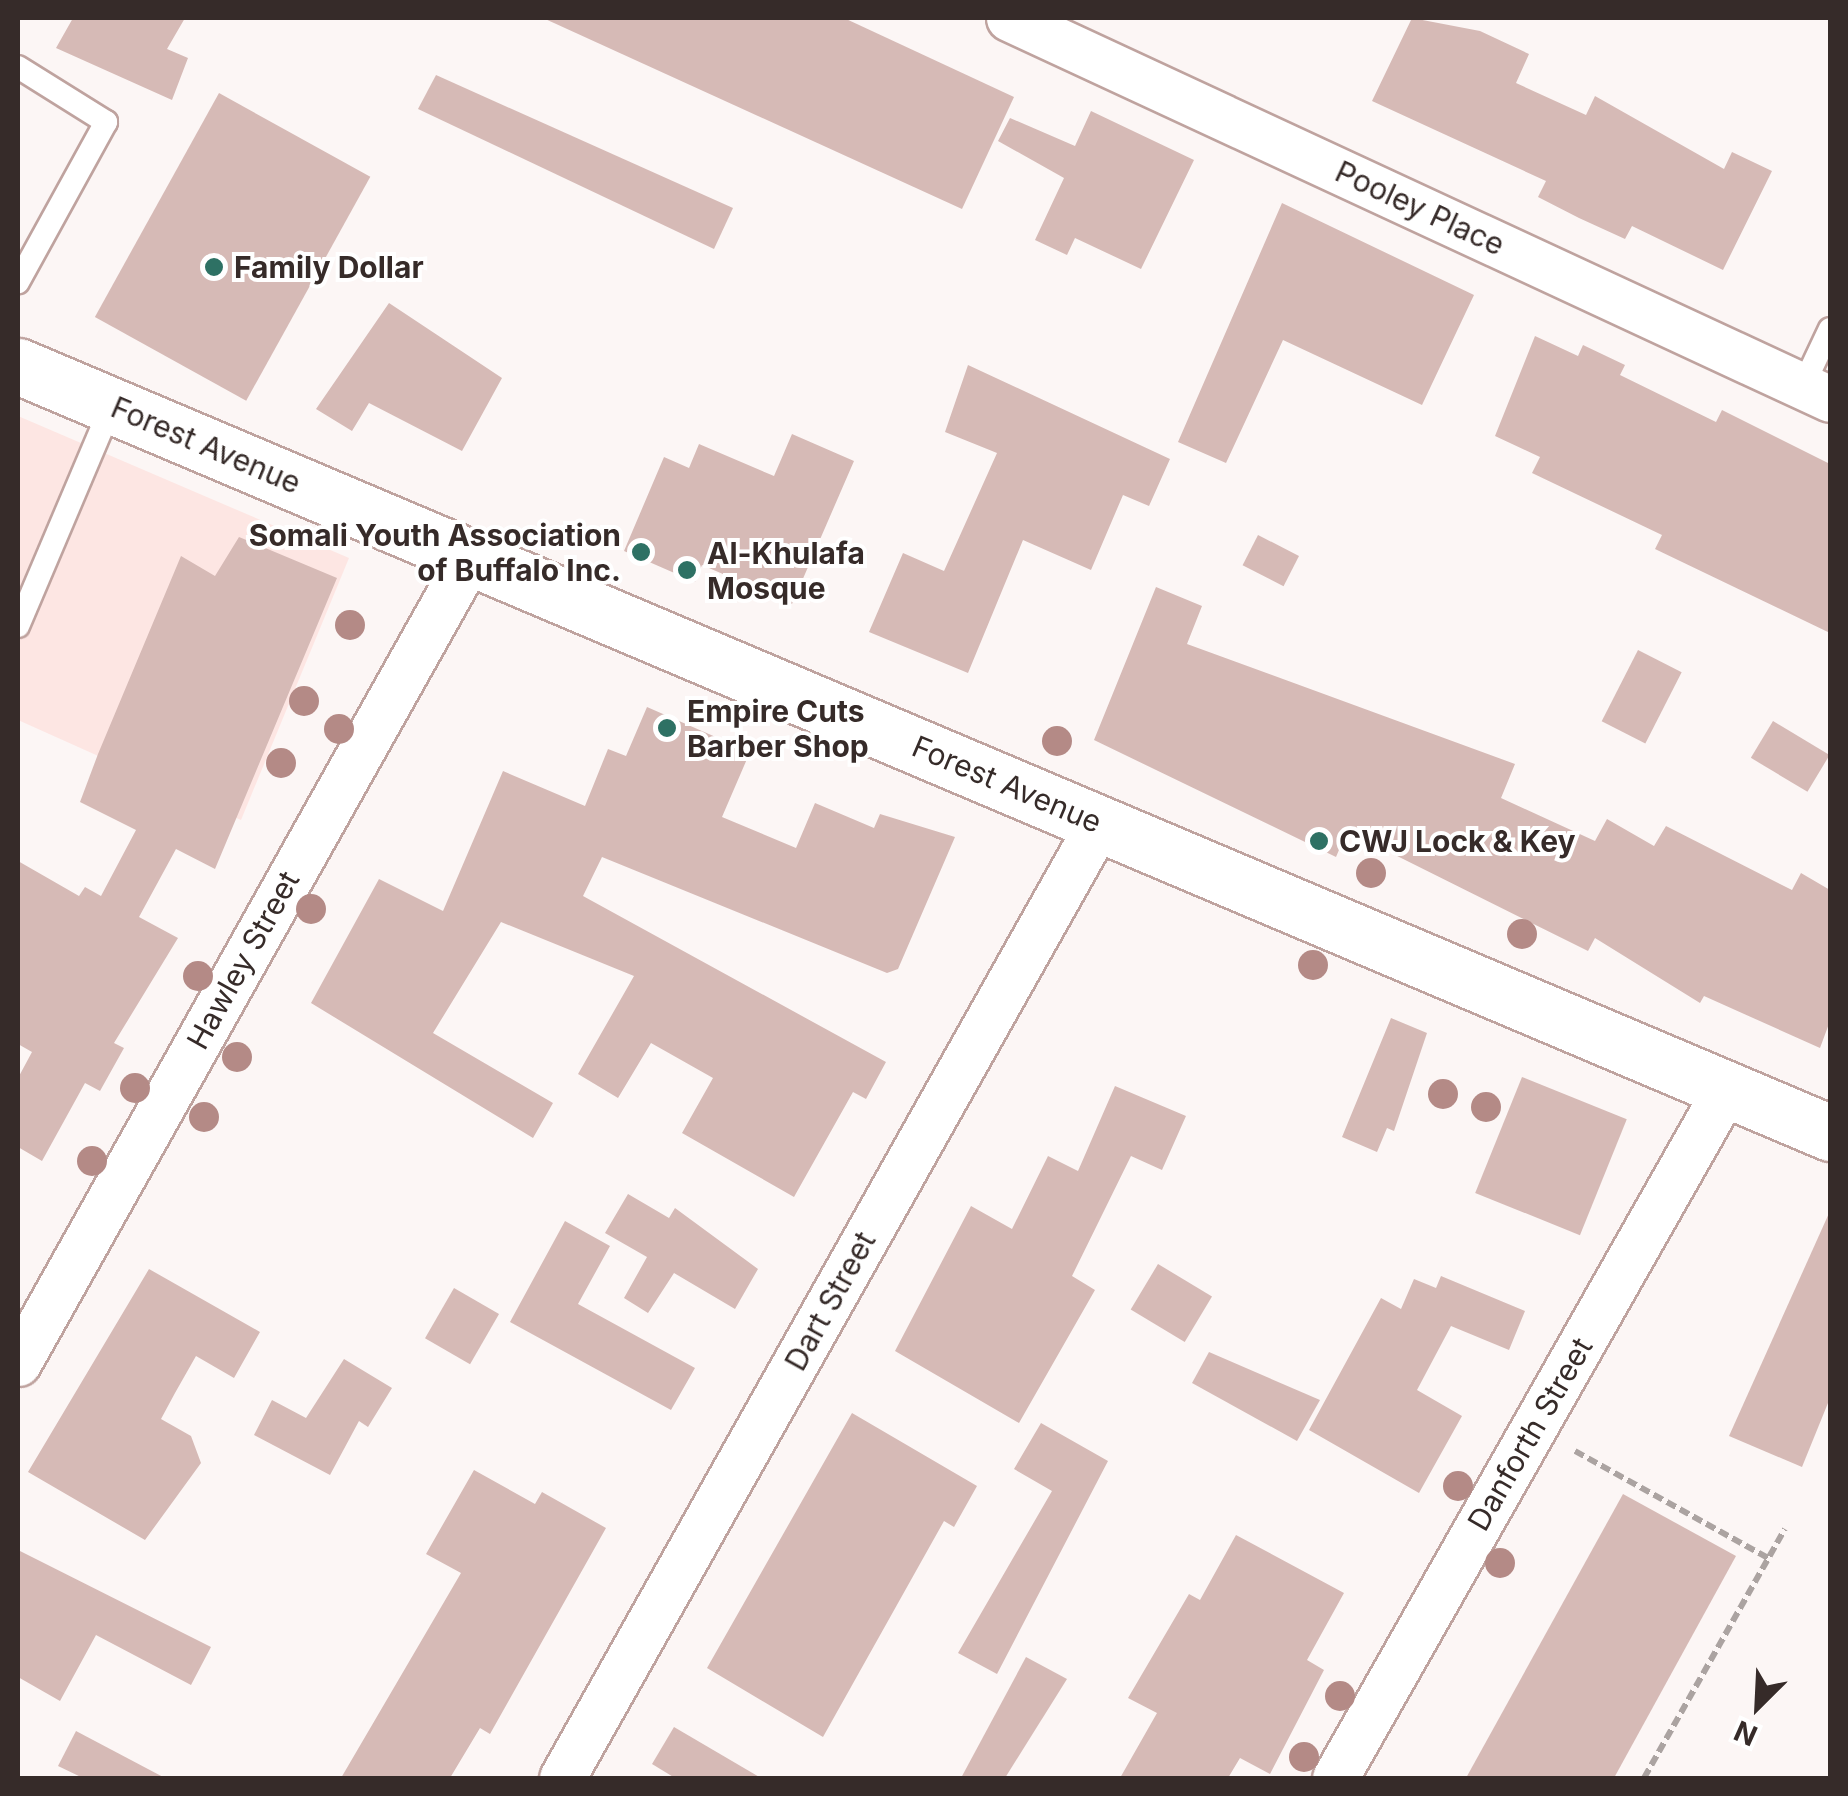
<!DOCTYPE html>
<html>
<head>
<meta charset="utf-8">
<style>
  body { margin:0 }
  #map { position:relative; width:1848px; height:1796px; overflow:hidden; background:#fcf6f5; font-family:Inter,sans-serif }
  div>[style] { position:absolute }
  .built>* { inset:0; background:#fde6e3 }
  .building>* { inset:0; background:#d6bab6; transform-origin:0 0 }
  .path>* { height:6px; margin-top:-3px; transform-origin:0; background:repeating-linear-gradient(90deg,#aba3a1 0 10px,transparent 0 15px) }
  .roads { filter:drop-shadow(2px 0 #bfa39f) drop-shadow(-2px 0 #bfa39f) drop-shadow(0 2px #bfa39f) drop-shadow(0 -2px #bfa39f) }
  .service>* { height:22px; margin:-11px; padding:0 11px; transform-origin:11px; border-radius:11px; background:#fff }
  .minor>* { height:45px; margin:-22.5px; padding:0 22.5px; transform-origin:22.5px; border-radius:22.5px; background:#fff }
  .tertiary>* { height:55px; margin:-27.5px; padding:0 27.5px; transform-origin:27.5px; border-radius:27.5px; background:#fff }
  .trees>* { width:30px; height:30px; margin:-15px; border-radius:50%; background:#b48a86 }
  .dots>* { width:28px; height:28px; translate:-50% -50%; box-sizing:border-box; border:5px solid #fff; border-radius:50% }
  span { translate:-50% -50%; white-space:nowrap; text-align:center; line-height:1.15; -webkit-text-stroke:8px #fff; paint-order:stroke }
  .street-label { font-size:30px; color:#362b29 }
  .poi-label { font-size:30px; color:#362b29; font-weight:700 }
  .left { translate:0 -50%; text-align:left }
  .right { translate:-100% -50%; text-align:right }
  .frame { position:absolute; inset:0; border:20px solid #362b29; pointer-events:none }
  .north { position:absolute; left:1708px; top:1656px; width:100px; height:100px; -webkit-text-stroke:8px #fff; paint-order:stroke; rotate:204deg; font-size:28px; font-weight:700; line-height:40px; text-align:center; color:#362b29 }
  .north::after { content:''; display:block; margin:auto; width:35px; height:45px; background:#362b29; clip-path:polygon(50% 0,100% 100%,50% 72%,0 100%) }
</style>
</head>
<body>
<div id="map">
  <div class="built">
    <i style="clip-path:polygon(18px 416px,349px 558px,241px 820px,18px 720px)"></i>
  </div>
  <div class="building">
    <i style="clip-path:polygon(73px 18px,185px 18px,167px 49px,188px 58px,172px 100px,56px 48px)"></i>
    <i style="clip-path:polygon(543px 18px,844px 18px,1014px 97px,962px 209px)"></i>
    <i style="clip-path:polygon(1412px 18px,1480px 31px,1529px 54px,1516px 83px,1586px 115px,1595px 96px,1724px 169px,1732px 152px,1772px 171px,1723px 270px,1632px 226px,1625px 239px,1579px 218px,1538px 197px,1546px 181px,1372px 101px)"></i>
    <i style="clip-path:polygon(436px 75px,733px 208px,714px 249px,418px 109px)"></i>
    <i style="left:219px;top:93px;width:173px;height:256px;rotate:29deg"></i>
    <i style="clip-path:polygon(1091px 111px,1194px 160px,1141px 269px,1075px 238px,1067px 255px,1035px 240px,1064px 178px,998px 141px,1010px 118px,1075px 146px)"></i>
    <i style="clip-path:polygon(1282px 203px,1474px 295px,1422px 405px,1283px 340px,1226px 463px,1178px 442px)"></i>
    <i style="clip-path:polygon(389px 303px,502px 378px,462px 451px,369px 403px,352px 431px,316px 409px)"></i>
    <i style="clip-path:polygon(1535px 336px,1578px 356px,1583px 345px,1625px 365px,1620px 375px,1716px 422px,1722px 410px,1830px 464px,1830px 633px,1655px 549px,1662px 535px,1532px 473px,1540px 457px,1495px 436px)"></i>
    <i style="clip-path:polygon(968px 365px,1170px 459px,1149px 506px,1123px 495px,1091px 570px,1023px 540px,968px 673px,869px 632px,903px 553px,944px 571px,997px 453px,945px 432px)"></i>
    <i style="clip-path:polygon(792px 434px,854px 461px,792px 604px,702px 565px,695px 582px,624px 551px,664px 457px,689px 468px,699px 444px,774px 476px)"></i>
    <i style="left:1258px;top:535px;width:46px;height:34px;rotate:27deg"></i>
    <i style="clip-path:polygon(239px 537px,337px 578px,215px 869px,176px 849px,139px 917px,178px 938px,114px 1043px,124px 1048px,100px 1091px,85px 1083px,42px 1161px,18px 1147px,18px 1078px,32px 1052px,18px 1044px,18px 861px,79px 896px,85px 887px,101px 896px,136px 830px,80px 802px,98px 754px,181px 556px,215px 576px)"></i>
    <i style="clip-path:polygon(1156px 587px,1202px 606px,1187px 644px,1515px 764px,1501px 798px,1595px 841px,1607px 819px,1654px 846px,1666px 826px,1792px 890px,1801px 873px,1830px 890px,1830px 1021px,1820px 1048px,1704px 996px,1700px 1003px,1595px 938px,1588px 951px,1347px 831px,1336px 857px,1094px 740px)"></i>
    <i style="left:1638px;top:650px;width:49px;height:80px;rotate:27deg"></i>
    <i style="clip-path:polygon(647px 707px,750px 752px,722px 817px,796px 848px,815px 803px,874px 828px,880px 814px,955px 837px,898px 969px,887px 973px,602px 857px,583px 896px,886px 1062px,866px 1099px,853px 1092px,794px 1197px,682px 1133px,713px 1078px,651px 1043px,618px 1098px,578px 1074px,634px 976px,501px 922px,433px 1033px,553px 1103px,533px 1138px,311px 1003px,379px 879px,443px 911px,503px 771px,585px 806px,608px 749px,626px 756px)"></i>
    <i style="left:1773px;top:721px;width:66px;height:43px;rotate:31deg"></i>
    <i style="clip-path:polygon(1391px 1018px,1427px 1033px,1394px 1131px,1387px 1128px,1377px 1152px,1342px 1137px)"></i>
    <i style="left:1522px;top:1077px;width:113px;height:125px;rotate:22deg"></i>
    <i style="clip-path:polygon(1115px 1086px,1186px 1116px,1162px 1170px,1131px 1156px,1072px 1276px,1095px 1290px,1019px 1423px,895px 1351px,971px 1206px,1012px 1229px,1048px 1156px,1078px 1171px)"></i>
    <i style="clip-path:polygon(628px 1194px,669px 1218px,675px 1208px,758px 1269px,735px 1309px,674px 1273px,648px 1313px,624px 1298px,647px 1257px,605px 1233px)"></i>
    <i style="clip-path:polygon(1830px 1211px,1830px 1398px,1802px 1467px,1729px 1436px)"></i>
    <i style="clip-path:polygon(565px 1221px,610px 1246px,578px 1304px,695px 1368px,671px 1410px,510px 1322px)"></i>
    <i style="left:1158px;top:1264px;width:63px;height:53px;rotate:31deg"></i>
    <i style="clip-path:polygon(149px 1269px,260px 1332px,234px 1378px,196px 1356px,175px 1393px,161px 1419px,191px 1436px,201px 1463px,145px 1540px,28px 1472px)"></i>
    <i style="clip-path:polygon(1441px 1276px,1525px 1311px,1509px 1350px,1451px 1326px,1417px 1390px,1462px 1416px,1419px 1493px,1309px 1430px,1381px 1298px,1401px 1309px,1414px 1279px,1436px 1288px)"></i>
    <i style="left:454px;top:1288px;width:52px;height:58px;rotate:30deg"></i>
    <i style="clip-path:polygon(1209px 1352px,1320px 1400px,1297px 1441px,1192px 1383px)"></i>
    <i style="clip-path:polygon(344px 1359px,392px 1388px,368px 1427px,359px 1421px,330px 1475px,254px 1435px,272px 1400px,306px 1418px)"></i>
    <i style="clip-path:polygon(852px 1413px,977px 1486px,954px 1527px,944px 1521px,823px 1737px,707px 1668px)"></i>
    <i style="clip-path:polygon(1041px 1423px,1108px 1461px,997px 1674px,958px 1653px,1052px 1491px,1014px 1469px)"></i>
    <i style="clip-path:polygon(474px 1470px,535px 1504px,542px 1492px,606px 1528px,490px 1734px,480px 1728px,450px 1778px,341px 1778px,461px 1573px,426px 1554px)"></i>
    <i style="clip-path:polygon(1623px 1494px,1736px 1556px,1614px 1778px,1466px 1778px)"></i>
    <i style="clip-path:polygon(1236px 1535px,1344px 1593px,1307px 1660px,1324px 1670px,1270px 1774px,1240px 1758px,1228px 1778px,1120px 1778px,1157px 1713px,1128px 1698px,1189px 1594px,1200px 1600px)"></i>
    <i style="clip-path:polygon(18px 1550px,211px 1647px,191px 1685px,96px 1635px,60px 1701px,18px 1677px)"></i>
    <i style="clip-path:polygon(1026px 1657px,1067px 1679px,1005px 1778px,961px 1778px)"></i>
    <i style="clip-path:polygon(674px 1727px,761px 1778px,675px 1778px,652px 1764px)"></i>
    <i style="clip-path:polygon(76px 1731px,165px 1778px,83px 1778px,58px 1766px)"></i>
  </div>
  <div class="path">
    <i style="left:1575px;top:1451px;width:221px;rotate:29deg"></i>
    <i style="left:1644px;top:1778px;width:286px;rotate:-60.5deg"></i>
  </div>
  <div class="roads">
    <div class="service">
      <i style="left:18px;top:67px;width:104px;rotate:32deg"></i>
      <i style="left:106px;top:122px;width:183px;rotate:118.8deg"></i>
      <i style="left:1803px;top:386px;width:63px;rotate:-64.7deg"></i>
      <i style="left:18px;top:626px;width:240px;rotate:-67deg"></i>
    </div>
    <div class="minor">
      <i style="left:1009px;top:18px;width:905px;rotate:24.89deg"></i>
      <i style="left:18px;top:1363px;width:924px;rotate:-60.72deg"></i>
      <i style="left:562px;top:1778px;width:1096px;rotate:-60.65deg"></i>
      <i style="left:1335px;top:1778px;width:792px;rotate:-60.43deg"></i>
    </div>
    <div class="tertiary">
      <i style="left:18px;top:366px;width:1968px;rotate:22.94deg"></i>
    </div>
  </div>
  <div class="trees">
    <i style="left:350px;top:625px"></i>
    <i style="left:304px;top:701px"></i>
    <i style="left:339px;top:729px"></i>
    <i style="left:1057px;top:741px"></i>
    <i style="left:281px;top:763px"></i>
    <i style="left:1371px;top:873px"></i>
    <i style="left:311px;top:909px"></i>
    <i style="left:1522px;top:934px"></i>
    <i style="left:1313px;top:965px"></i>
    <i style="left:198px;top:976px"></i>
    <i style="left:237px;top:1057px"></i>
    <i style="left:135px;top:1088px"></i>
    <i style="left:1443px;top:1094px"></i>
    <i style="left:1486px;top:1107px"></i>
    <i style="left:204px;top:1117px"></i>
    <i style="left:92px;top:1161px"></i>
    <i style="left:1458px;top:1486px"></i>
    <i style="left:1500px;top:1563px"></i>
    <i style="left:1340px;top:1696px"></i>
    <i style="left:1304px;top:1757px"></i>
  </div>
  <div class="dots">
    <i style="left:214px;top:267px;background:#2e7164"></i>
    <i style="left:641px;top:552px;background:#2e7164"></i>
    <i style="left:687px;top:570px;background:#2e7164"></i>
    <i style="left:667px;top:728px;background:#2e7164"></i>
    <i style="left:1319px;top:841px;background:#2e7164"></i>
  </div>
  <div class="street-label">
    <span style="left:1420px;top:208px;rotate:25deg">Pooley Place</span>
    <span style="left:206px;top:445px;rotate:23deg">Forest Avenue</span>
    <span style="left:1007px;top:784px;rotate:23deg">Forest Avenue</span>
    <span style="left:243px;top:960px;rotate:-61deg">Hawley Street</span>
    <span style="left:830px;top:1301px;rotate:-61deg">Dart Street</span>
    <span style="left:1530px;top:1434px;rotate:-60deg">Danforth Street</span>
  </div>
  <div class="poi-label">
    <span class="left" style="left:234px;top:267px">Family Dollar</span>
    <span class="right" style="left:621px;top:552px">Somali Youth Association<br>of Buffalo Inc.</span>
    <span class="left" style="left:707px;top:570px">Al-Khulafa<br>Mosque</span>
    <span class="left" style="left:687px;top:728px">Empire Cuts<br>Barber Shop</span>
    <span class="left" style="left:1339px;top:841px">CWJ Lock &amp; Key</span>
  </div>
  <div class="frame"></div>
  <div class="north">N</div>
</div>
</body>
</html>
